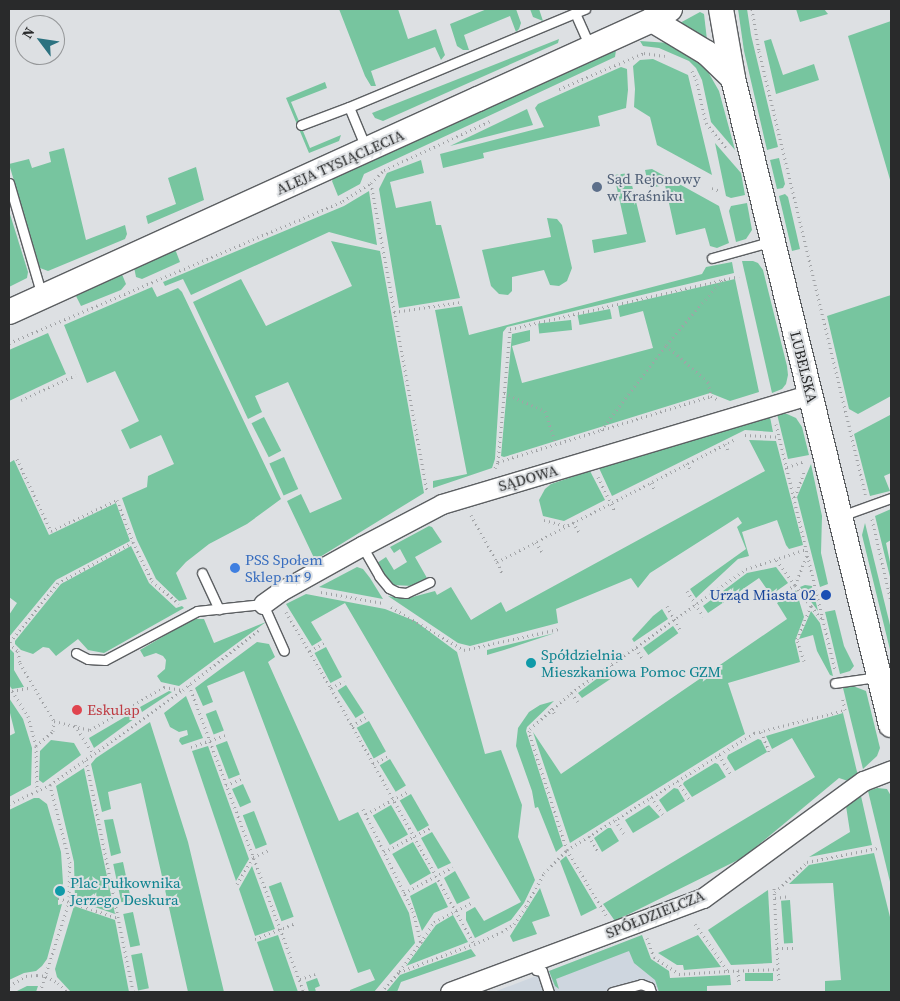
<!DOCTYPE html>
<html>
<head>
<meta charset="utf-8">
<style>
  body { margin:0 }
  #map { position:relative; width:900px; height:1001px; overflow:hidden; background:#dde0e3; font-family:"Source Serif 4",serif }
  div>[style] { position:absolute }
  .built>* { inset:0; background:#ced6df }
  .green>* { inset:0; background:#77c59f; transform-origin:0 0 }
  .path>* { height:3px; margin-top:-1.5px; transform-origin:0; background:repeating-linear-gradient(90deg,#a1a3a6 0 1px,transparent 0 5px) }
  .roads { filter:drop-shadow(1px 0 #5c5f62) drop-shadow(-1px 0 #5c5f62) drop-shadow(0 1px #5c5f62) drop-shadow(0 -1px #5c5f62) }
  .service>* { height:9px; margin:-4.5px; padding:0 4.5px; transform-origin:4.5px; border-radius:4.5px; background:#fff }
  .minor>* { height:19px; margin:-9.5px; padding:0 9.5px; transform-origin:9.5px; border-radius:9.5px; background:#fff }
  .tertiary>* { height:24px; margin:-12px; padding:0 12px; transform-origin:12px; border-radius:12px; background:#fff }
  .dots>* { width:14px; height:14px; translate:-50% -50%; box-sizing:border-box; border:2px solid #dde0e3; border-radius:50% }
  span { translate:-50% -50%; white-space:nowrap; text-align:center; line-height:1.15; -webkit-text-stroke:4px #dde0e3; paint-order:stroke }
  .street-label { font-size:15px; color:#292a2b }
  .service-label { font-size:15px; color:#4e5e75 }
  .left { translate:0 -50%; text-align:left }
  .shop-label { font-size:15px; color:#366cbe }
  .transit-label { font-size:15px; color:#164399 }
  .right { translate:-100% -50%; text-align:right }
  .culture-label { font-size:15px; color:#0d838f }
  .health-label { font-size:15px; color:#be3a42 }
  .frame { position:absolute; inset:0; border:10px solid #292a2b; pointer-events:none }
  .north { position:absolute; left:15px; top:15px; width:50px; height:50px; box-sizing:border-box; background:#dde0e3; border:1px solid #959799; border-radius:50%; rotate:301deg; font-size:14px; font-weight:700; line-height:20px; text-align:center; color:#292a2b }
  .north::after { content:''; display:block; margin:auto; width:18px; height:22px; background:#2c7280; clip-path:polygon(50% 0,100% 100%,50% 72%,0 100%) }
</style>
</head>
<body>
<div id="map">
  <div class="built">
    <i style="clip-path:polygon(640px 936px,659px 992px,494px 992px)"></i>
  </div>
  <div class="green">
    <i style="clip-path:polygon(339px 9px,398px 9px,408px 39px,436px 29px,445px 55px,441px 60px,435px 47px,371px 71px,376px 86px,371px 86px,365px 76px)"></i>
    <i style="clip-path:polygon(487px 9px,516px 9px,521px 23px,519px 29px,516px 32px,510px 16px,464px 35px,469px 50px,463px 50px,457px 46px,450px 24px)"></i>
    <i style="clip-path:polygon(530px 9px,539px 9px,543px 21px,533px 17px)"></i>
    <i style="clip-path:polygon(738px 9px,747px 9px,751px 35px,778px 147px,767px 150px,744px 51px)"></i>
    <i style="clip-path:polygon(796px 9px,824px 9px,828px 14px,800px 22px)"></i>
    <i style="clip-path:polygon(700px 12px,704px 14px,707px 40px,678px 24px)"></i>
    <i style="clip-path:polygon(891px 21px,891px 183px,848px 36px)"></i>
    <i style="clip-path:polygon(559px 39px,558px 43px,383px 121px,375px 118px,372px 113px)"></i>
    <i style="clip-path:polygon(771px 39px,783px 75px,814px 64px,819px 80px,776px 94px,764px 41px)"></i>
    <i style="clip-path:polygon(640px 41px,669px 43px,703px 63px,719px 91px,735px 150px,711px 122px,702px 80px,696px 68px,689px 61px,659px 48px,643px 46px)"></i>
    <i style="clip-path:polygon(616px 50px,615px 57px,364px 174px,360px 184px,338px 196px,332px 181px,335px 176px)"></i>
    <i style="clip-path:polygon(653px 59px,688px 75px,712px 175px,657px 145px,650px 117px,634px 107px,635px 89px,633px 66px,640px 60px)"></i>
    <i style="clip-path:polygon(621px 67px,627px 69px,628px 90px,626px 108px,598px 116px,600px 126px,483px 153px,484px 158px,443px 168px,440px 154px,544px 127px,535px 108px,538px 104px)"></i>
    <i style="clip-path:polygon(325px 82px,327px 88px,291px 102px,310px 148px,341px 135px,339px 141px,309px 153px,286px 98px)"></i>
    <i style="clip-path:polygon(527px 109px,533px 125px,450px 146px)"></i>
    <i style="clip-path:polygon(715px 143px,741px 173px,745px 195px,731px 198px,726px 196px)"></i>
    <i style="clip-path:polygon(64px 148px,86px 240px,125px 225px,127px 234px,125px 239px,48px 271px,40px 268px,9px 164px,29px 159px,32px 168px,51px 162px,49px 152px)"></i>
    <i style="clip-path:polygon(779px 158px,785px 184px,783px 188px,777px 189px,770px 160px)"></i>
    <i style="clip-path:polygon(421px 160px,424px 173px,390px 182px,396px 208px,431px 201px,436px 225px,441px 225px,460px 298px,399px 308px,379px 189px,387px 173px)"></i>
    <i style="clip-path:polygon(196px 167px,204px 200px,148px 224px,146px 216px,176px 204px,168px 178px)"></i>
    <i style="clip-path:polygon(652px 169px,719px 206px,729px 243px,717px 248px,710px 246px,705px 228px,676px 235px,665px 185px,649px 188px,645px 170px)"></i>
    <i style="clip-path:polygon(629px 173px,646px 242px,594px 253px,592px 240px,627px 234px,614px 175px)"></i>
    <i style="clip-path:polygon(369px 191px,377px 245px,329px 232px,191px 295px,183px 279px,165px 286px,163px 282px,344px 206px)"></i>
    <i style="clip-path:polygon(785px 194px,788px 197px,800px 249px,792px 251px,779px 196px)"></i>
    <i style="clip-path:polygon(747px 203px,752px 230px,746px 239px,736px 242px,729px 211px,731px 206px)"></i>
    <i style="clip-path:polygon(9px 211px,28px 272px,27px 278px,9px 287px)"></i>
    <i style="clip-path:polygon(547px 218px,557px 219px,562px 225px,572px 268px,567px 281px,559px 286px,550px 285px,544px 270px,512px 277px,512px 291px,508px 295px,499px 294px,491px 286px,482px 250px,551px 237px)"></i>
    <i style="clip-path:polygon(331px 241px,380px 251px,424px 493px,315px 560px,287px 501px,301px 494px,310px 513px,342px 499px,288px 382px,255px 396px,262px 412px,248px 419px,193px 302px,241px 279px,266px 326px,352px 286px)"></i>
    <i style="clip-path:polygon(175px 249px,180px 262px,142px 279px,136px 277px,134px 267px)"></i>
    <i style="clip-path:polygon(742px 261px,753px 261px,758px 263px,763px 270px,787px 366px,788px 375px,786px 384px,782px 389px,772px 393px)"></i>
    <i style="clip-path:polygon(732px 262px,734px 273px,507px 327px,503px 332px,495px 459px,492px 468px,433px 488px,433px 481px,467px 474px,435px 310px,462px 306px,469px 335px,702px 274px,706px 267px)"></i>
    <i style="clip-path:polygon(121px 272px,126px 284px,121px 290px,81px 306px,76px 296px,78px 291px)"></i>
    <i style="clip-path:polygon(735px 279px,759px 392px,730px 401px,710px 393px,504px 457px,501px 456px,512px 334px,530px 330px,530px 341px,512px 346px,522px 383px,653px 348px,643px 311px,620px 317px,618px 306px)"></i>
    <i style="clip-path:polygon(152px 287px,157px 297px,178px 288px,182px 292px,281px 499px,247px 524px,209px 544px,186px 562px,176px 573px,187px 599px,179px 601px,156px 579px,137px 540px,122px 498px,147px 487px,148px 476px,174px 464px,161px 435px,130px 449px,121px 430px,139px 421px,115px 371px,87px 383px,64px 325px)"></i>
    <i style="clip-path:polygon(891px 295px,891px 396px,858px 414px,849px 409px,827px 316px)"></i>
    <i style="left:610px;top:309px;width:10px;height:33px;rotate:79deg"></i>
    <i style="left:571px;top:320px;width:10px;height:33px;rotate:84deg"></i>
    <i style="clip-path:polygon(48px 333px,66px 374px,9px 401px,9px 350px)"></i>
    <i style="clip-path:polygon(777px 414px,787px 414px,796px 418px,802px 427px,809px 455px,788px 459px)"></i>
    <i style="clip-path:polygon(890px 415px,891px 473px,884px 476px,890px 491px,870px 496px,854px 434px)"></i>
    <i style="left:264px;top:417px;width:38px;height:14px;rotate:63deg"></i>
    <i style="clip-path:polygon(770px 417px,773px 432px,745px 430px,612px 496px,599px 468px)"></i>
    <i style="clip-path:polygon(749px 440px,776px 441px,803px 545px,789px 549px,786px 545px,777px 520px,742px 532px,749px 556px,738px 559px,696px 598px,690px 589px,746px 549px,737px 527px,742px 523px,738px 517px,650px 573px,638px 588px,631px 578px,556px 609px,558px 623px,470px 646px,458px 643px,388px 596px,405px 599px,435px 591px,437px 595px,451px 587px,471px 620px,501px 602px,506px 612px,765px 471px)"></i>
    <i style="left:284px;top:457px;width:35px;height:16px;rotate:66deg"></i>
    <i style="clip-path:polygon(14px 460px,49px 535px,116px 503px,130px 541px,56px 580px,9px 637px,9px 615px,17px 603px,9px 597px,9px 463px)"></i>
    <i style="clip-path:polygon(811px 464px,822px 516px,821px 553px,828px 584px,820px 587px,797px 497px)"></i>
    <i style="clip-path:polygon(590px 471px,605px 500px,564px 521px,543px 516px,539px 500px,545px 489px,551px 484px)"></i>
    <i style="clip-path:polygon(891px 509px,891px 540px,886px 543px,891px 567px,891px 581px,875px 516px)"></i>
    <i style="clip-path:polygon(865px 523px,891px 629px,891px 654px,862px 535px)"></i>
    <i style="clip-path:polygon(429px 526px,432px 527px,442px 542px,415px 557px,427px 578px,413px 586px,393px 585px,387px 580px,377px 563px,386px 557px,394px 570px,407px 562px,400px 549px,394px 553px,390px 547px)"></i>
    <i style="clip-path:polygon(131px 546px,149px 583px,176px 608px,182px 606px,184px 608px,104px 653px,88px 650px,78px 639px,56px 656px,49px 648px,43px 647px,33px 654px,21px 650px,15px 644px,15px 641px,61px 584px)"></i>
    <i style="clip-path:polygon(357px 567px,363px 569px,370px 578px,383px 599px,319px 587px)"></i>
    <i style="clip-path:polygon(776px 567px,788px 583px,771px 595px,759px 578px,708px 613px,703px 606px,747px 573px)"></i>
    <i style="clip-path:polygon(805px 585px,812px 586px,818px 611px,800px 587px)"></i>
    <i style="clip-path:polygon(796px 590px,804px 617px,795px 641px,800px 662px,728px 683px,745px 734px,570px 843px,533px 732px,561px 774px,787px 619px,777px 603px)"></i>
    <i style="clip-path:polygon(306px 594px,385px 609px,415px 621px,457px 652px,485px 754px,501px 750px,522px 805px,518px 837px,535px 880px,524px 903px,511px 920px,475px 938px,466px 920px,466px 912px,475px 907px,484px 921px,521px 902px,345px 603px,311px 622px,322px 640px,312px 646px,286px 604px)"></i>
    <i style="clip-path:polygon(662px 609px,668px 619px,634px 642px,632px 639px,653px 616px)"></i>
    <i style="clip-path:polygon(835px 610px,844px 646px,854px 666px,850px 671px,840px 674px,825px 612px)"></i>
    <i style="clip-path:polygon(811px 611px,820px 623px,833px 676px,830px 675px,817px 651px,813px 635px,799px 639px)"></i>
    <i style="clip-path:polygon(196px 619px,204px 619px,214px 643px,266px 622px,179px 686px,161px 682px,157px 676px,165px 669px,166px 660px,163px 656px,156px 653px,144px 657px,140px 650px,186px 623px)"></i>
    <i style="left:673px;top:626px;width:9px;height:37px;rotate:54deg"></i>
    <i style="clip-path:polygon(555px 633px,504px 650px,487px 655px,487px 650px)"></i>
    <i style="clip-path:polygon(257px 642px,269px 644px,275px 657px,268px 662px,339px 821px,358px 812px,409px 913px,415px 943px,374px 992px,350px 992px,350px 990px,375px 980px,370px 969px,358px 973px,244px 671px,207px 686px,213px 702px,203px 706px,195px 688px)"></i>
    <i style="left:326px;top:647px;width:34px;height:13px;rotate:62deg"></i>
    <i style="clip-path:polygon(9px 648px,14px 653px,14px 670px,24px 687px,12px 689px,9px 685px)"></i>
    <i style="clip-path:polygon(607px 671px,612px 678px,582px 698px,578px 693px)"></i>
    <i style="left:346px;top:685px;width:33px;height:10px;rotate:57deg"></i>
    <i style="clip-path:polygon(853px 686px,866px 691px,880px 748px,877px 756px,863px 769px,843px 688px)"></i>
    <i style="clip-path:polygon(169px 691px,172px 692px,142px 712px,140px 707px)"></i>
    <i style="clip-path:polygon(186px 696px,203px 738px,182px 745px,179px 741px,180px 738px,188px 735px,187px 730px,179px 732px,170px 727px,164px 713px)"></i>
    <i style="clip-path:polygon(9px 698px,23px 719px,32px 748px,31px 785px,9px 797px,9px 736px,15px 733px,9px 709px)"></i>
    <i style="clip-path:polygon(554px 701px,527px 727px,526px 731px,563px 846px,556px 852px,538px 807px,535px 808px,532px 791px,516px 746px,518px 728px,529px 712px,540px 705px)"></i>
    <i style="left:216px;top:710px;width:22px;height:11px;rotate:69deg"></i>
    <i style="clip-path:polygon(135px 711px,138px 716px,94px 748px,89px 738px)"></i>
    <i style="clip-path:polygon(843px 713px,858px 776px,851px 782px,839px 778px,744px 857px,615px 921px,603px 904px,815px 777px,792px 738px,772px 749px,766px 736px)"></i>
    <i style="left:369px;top:721px;width:35px;height:14px;rotate:61deg"></i>
    <i style="clip-path:polygon(150px 722px,188px 842px,224px 992px,188px 992px,141px 783px,108px 792px,111px 809px,102px 812px,91px 764px,96px 758px)"></i>
    <i style="clip-path:polygon(758px 739px,761px 740px,767px 752px,735px 771px,727px 758px,728px 755px)"></i>
    <i style="clip-path:polygon(51px 740px,74px 743px,81px 755px,43px 783px,39px 780px,40px 751px)"></i>
    <i style="left:227px;top:741px;width:36px;height:12px;rotate:69deg"></i>
    <i style="clip-path:polygon(208px 746px,249px 859px,236px 881px,192px 751px)"></i>
    <i style="left:390px;top:759px;width:31px;height:12px;rotate:59deg"></i>
    <i style="clip-path:polygon(715px 763px,718px 764px,726px 777px,692px 797px,683px 784px,684px 782px)"></i>
    <i style="clip-path:polygon(84px 768px,115px 914px,75px 900px,74px 862px,56px 786px)"></i>
    <i style="left:243px;top:784px;width:20px;height:12px;rotate:66deg"></i>
    <i style="clip-path:polygon(674px 788px,678px 789px,685px 801px,667px 812px,659px 800px)"></i>
    <i style="clip-path:polygon(877px 788px,887px 789px,891px 796px,891px 886px,868px 791px)"></i>
    <i style="left:411px;top:794px;width:36px;height:13px;rotate:60deg"></i>
    <i style="clip-path:polygon(861px 796px,872px 845px,809px 857px,850px 832px,846px 806px)"></i>
    <i style="clip-path:polygon(34px 798px,39px 798px,47px 804px,61px 852px,63px 883px,61px 893px,58px 893px,58px 905px,62px 904px,47px 959px,42px 966px,36px 971px,24px 973px,9px 980px,9px 810px)"></i>
    <i style="left:391px;top:805px;width:34px;height:21px;rotate:60deg"></i>
    <i style="clip-path:polygon(649px 805px,660px 817px,633px 833px,625px 820px)"></i>
    <i style="left:254px;top:811px;width:36px;height:12px;rotate:69deg"></i>
    <i style="clip-path:polygon(113px 819px,121px 853px,111px 856px,104px 820px)"></i>
    <i style="clip-path:polygon(608px 828px,611px 828px,619px 841px,602px 852px,594px 838px)"></i>
    <i style="clip-path:polygon(432px 832px,451px 863px,438px 869px,421px 838px)"></i>
    <i style="left:413px;top:842px;width:36px;height:24px;rotate:60deg"></i>
    <i style="clip-path:polygon(874px 853px,891px 921px,891px 992px,825px 992px,825px 981px,841px 980px,833px 883px,789px 884px,809px 865px)"></i>
    <i style="clip-path:polygon(566px 856px,597px 908px,581px 916px,560px 861px)"></i>
    <i style="left:123px;top:862px;width:39px;height:10px;rotate:78deg"></i>
    <i style="clip-path:polygon(252px 866px,275px 929px,255px 936px,239px 889px)"></i>
    <i style="clip-path:polygon(455px 871px,470px 898px,457px 904px,444px 878px)"></i>
    <i style="left:281px;top:882px;width:37px;height:13px;rotate:70deg"></i>
    <i style="clip-path:polygon(436px 882px,448px 907px,434px 913px,422px 931px,410px 896px)"></i>
    <i style="clip-path:polygon(540px 888px,550px 916px,532px 922px,537px 934px,513px 942px,510px 936px)"></i>
    <i style="clip-path:polygon(768px 890px,772px 963px,731px 965px,708px 930px)"></i>
    <i style="left:790px;top:900px;width:43px;height:9px;rotate:86deg"></i>
    <i style="clip-path:polygon(74px 906px,115px 920px,129px 992px,71px 992px,57px 977px,55px 969px)"></i>
    <i style="left:133px;top:912px;width:34px;height:10px;rotate:78deg"></i>
    <i style="clip-path:polygon(453px 915px,468px 942px,406px 966px,436px 925px)"></i>
    <i style="clip-path:polygon(278px 935px,298px 992px,274px 992px,257px 942px)"></i>
    <i style="clip-path:polygon(642px 935px,651px 959px,669px 971px,670px 978px,730px 975px,731px 985px,707px 986px,707px 992px,659px 992px,655px 980px,634px 963px,629px 951px,556px 979px,559px 989px,555px 986px,549px 971px)"></i>
    <i style="clip-path:polygon(698px 935px,721px 967px,684px 970px,683px 965px,677px 965px,658px 953px)"></i>
    <i style="clip-path:polygon(471px 949px,476px 956px,401px 982px,397px 992px,386px 992px,400px 975px)"></i>
    <i style="left:142px;top:953px;width:36px;height:11px;rotate:79deg"></i>
    <i style="left:773px;top:973px;width:8px;height:28px;rotate:90deg"></i>
    <i style="clip-path:polygon(317px 978px,320px 986px,315px 988px,316px 992px,309px 992px,306px 982px)"></i>
    <i style="clip-path:polygon(27px 986px,38px 986px,36px 992px,15px 992px)"></i>
  </div>
  <div class="path">
    <i style="left:752px;top:9px;width:43px;rotate:80.5deg"></i>
    <i style="left:759px;top:51px;width:456px;rotate:76.5deg"></i>
    <i style="left:692px;top:71px;width:9px;rotate:63deg"></i>
    <i style="left:696px;top:79px;width:45px;rotate:77.2deg"></i>
    <i style="left:706px;top:123px;width:32px;rotate:51deg"></i>
    <i style="left:559px;top:89px;width:92px;rotate:-23deg"></i>
    <i style="left:644px;top:53px;width:21px;rotate:8deg"></i>
    <i style="left:371px;top:183px;width:312px;rotate:79.7deg"></i>
    <i style="left:712px;top:188px;width:9px;rotate:21deg"></i>
    <i style="left:394px;top:312px;width:68px;rotate:-8.5deg"></i>
    <i style="left:9px;top:343px;width:363px;rotate:-23deg"></i>
    <i style="left:343px;top:201px;width:33px;rotate:-33deg"></i>
    <i style="left:371px;top:183px;width:18px;rotate:-45deg"></i>
    <i style="left:384px;top:170px;width:119px;rotate:-24.8deg"></i>
    <i style="left:666px;top:345px;width:56px;rotate:41.4deg"></i>
    <i style="left:708px;top:382px;width:14px;rotate:78deg"></i>
    <i style="left:504px;top:393px;width:45px;rotate:23.7deg"></i>
    <i style="left:545px;top:411px;width:35px;rotate:72deg"></i>
    <i style="left:21px;top:400px;width:60px;rotate:-24.4deg"></i>
    <i style="left:776px;top:424px;width:252px;rotate:76.5deg"></i>
    <i style="left:601px;top:430px;width:107px;rotate:-52.6deg"></i>
    <i style="left:666px;top:345px;width:87px;rotate:-49.2deg"></i>
    <i style="left:745px;top:435px;width:35px;rotate:3deg"></i>
    <i style="left:725px;top:444px;width:8px;rotate:67deg"></i>
    <i style="left:17px;top:459px;width:80px;rotate:64.7deg"></i>
    <i style="left:51px;top:531px;width:73px;rotate:-25.2deg"></i>
    <i style="left:117px;top:500px;width:45px;rotate:69.1deg"></i>
    <i style="left:133px;top:542px;width:43px;rotate:64deg"></i>
    <i style="left:152px;top:581px;width:35px;rotate:40deg"></i>
    <i style="left:498px;top:462px;width:223px;rotate:-17.2deg"></i>
    <i style="left:711px;top:396px;width:9px;rotate:27deg"></i>
    <i style="left:687px;top:463px;width:9px;rotate:63deg"></i>
    <i style="left:787px;top:467px;width:19px;rotate:-18deg"></i>
    <i style="left:495px;top:468px;width:7px;rotate:-63deg"></i>
    <i style="left:498px;top:462px;width:134px;rotate:-84.8deg"></i>
    <i style="left:510px;top:329px;width:235px;rotate:-13deg"></i>
    <i style="left:598px;top:477px;width:39px;rotate:64deg"></i>
    <i style="left:651px;top:483px;width:9px;rotate:63deg"></i>
    <i style="left:795px;top:497px;width:29px;rotate:-70deg"></i>
    <i style="left:471px;top:515px;width:54px;rotate:61deg"></i>
    <i style="left:497px;top:562px;width:268px;rotate:-27.3deg"></i>
    <i style="left:872px;top:519px;width:84px;rotate:77deg"></i>
    <i style="left:544px;top:520px;width:24px;rotate:15deg"></i>
    <i style="left:573px;top:522px;width:12px;rotate:59deg"></i>
    <i style="left:133px;top:542px;width:85px;rotate:151.3deg"></i>
    <i style="left:58px;top:583px;width:77px;rotate:129.2deg"></i>
    <i style="left:9px;top:643px;width:12px;rotate:42deg"></i>
    <i style="left:18px;top:651px;width:12px;rotate:81deg"></i>
    <i style="left:20px;top:663px;width:67px;rotate:59.6deg"></i>
    <i style="left:54px;top:721px;width:37px;rotate:14deg"></i>
    <i style="left:90px;top:730px;width:86px;rotate:-30.2deg"></i>
    <i style="left:164px;top:687px;width:19px;rotate:9deg"></i>
    <i style="left:536px;top:542px;width:12px;rotate:59deg"></i>
    <i style="left:497px;top:562px;width:12px;rotate:66deg"></i>
    <i style="left:687px;top:591px;width:30px;rotate:57deg"></i>
    <i style="left:321px;top:592px;width:63px;rotate:10.1deg"></i>
    <i style="left:774px;top:599px;width:25px;rotate:-34deg"></i>
    <i style="left:795px;top:585px;width:32px;rotate:-126deg"></i>
    <i style="left:667px;top:606px;width:29px;rotate:61deg"></i>
    <i style="left:811px;top:606px;width:19px;rotate:51deg"></i>
    <i style="left:391px;top:607px;width:85px;rotate:30.5deg"></i>
    <i style="left:464px;top:650px;width:97px;rotate:-12.5deg"></i>
    <i style="left:286px;top:612px;width:88px;rotate:59.4deg"></i>
    <i style="left:331px;top:688px;width:293px;rotate:60.8deg"></i>
    <i style="left:636px;top:648px;width:12px;rotate:59deg"></i>
    <i style="left:310px;top:651px;width:16px;rotate:-30deg"></i>
    <i style="left:804px;top:661px;width:23px;rotate:-108deg"></i>
    <i style="left:797px;top:639px;width:36px;rotate:-67deg"></i>
    <i style="left:811px;top:606px;width:26px;rotate:-127deg"></i>
    <i style="left:795px;top:585px;width:35px;rotate:-68deg"></i>
    <i style="left:611px;top:665px;width:11px;rotate:52deg"></i>
    <i style="left:189px;top:685px;width:328px;rotate:69.5deg"></i>
    <i style="left:9px;top:688px;width:4px;rotate:45deg"></i>
    <i style="left:12px;top:691px;width:20px;rotate:-11deg"></i>
    <i style="left:331px;top:688px;width:15px;rotate:-28deg"></i>
    <i style="left:12px;top:691px;width:30px;rotate:57deg"></i>
    <i style="left:28px;top:716px;width:31px;rotate:75deg"></i>
    <i style="left:36px;top:746px;width:45px;rotate:88.7deg"></i>
    <i style="left:571px;top:693px;width:11px;rotate:52deg"></i>
    <i style="left:551px;top:708px;width:9px;rotate:58deg"></i>
    <i style="left:75px;top:725px;width:34px;rotate:58deg"></i>
    <i style="left:352px;top:726px;width:17px;rotate:-33deg"></i>
    <i style="left:761px;top:732px;width:21px;rotate:67deg"></i>
    <i style="left:36px;top:746px;width:23px;rotate:-41deg"></i>
    <i style="left:53px;top:731px;width:10px;rotate:-84deg"></i>
    <i style="left:191px;top:747px;width:36px;rotate:-19deg"></i>
    <i style="left:719px;top:755px;width:22px;rotate:58deg"></i>
    <i style="left:86px;top:760px;width:237px;rotate:78.5deg"></i>
    <i style="left:373px;top:764px;width:17px;rotate:-28deg"></i>
    <i style="left:677px;top:781px;width:22px;rotate:56deg"></i>
    <i style="left:226px;top:785px;width:17px;rotate:-21deg"></i>
    <i style="left:651px;top:797px;width:22px;rotate:56deg"></i>
    <i style="left:9px;top:804px;width:45px;rotate:-24.9deg"></i>
    <i style="left:50px;top:785px;width:163px;rotate:-35.5deg"></i>
    <i style="left:183px;top:690px;width:98px;rotate:-38.4deg"></i>
    <i style="left:363px;top:809px;width:114px;rotate:63.9deg"></i>
    <i style="left:413px;top:911px;width:32px;rotate:76deg"></i>
    <i style="left:421px;top:942px;width:37px;rotate:126deg"></i>
    <i style="left:366px;top:814px;width:49px;rotate:-28.1deg"></i>
    <i style="left:615px;top:820px;width:20px;rotate:57deg"></i>
    <i style="left:589px;top:836px;width:20px;rotate:60deg"></i>
    <i style="left:384px;top:852px;width:52px;rotate:-27.6deg"></i>
    <i style="left:237px;top:884px;width:31px;rotate:-59deg"></i>
    <i style="left:253px;top:857px;width:17px;rotate:-24deg"></i>
    <i style="left:775px;top:892px;width:44px;rotate:-43.2deg"></i>
    <i style="left:807px;top:862px;width:72px;rotate:-11.2deg"></i>
    <i style="left:404px;top:893px;width:55px;rotate:-28deg"></i>
    <i style="left:58px;top:898px;width:63px;rotate:18.4deg"></i>
    <i style="left:775px;top:898px;width:15px;rotate:-8deg"></i>
    <i style="left:606px;top:915px;width:76px;rotate:-121deg"></i>
    <i style="left:567px;top:850px;width:124px;rotate:-107.9deg"></i>
    <i style="left:529px;top:732px;width:3px;rotate:-72deg"></i>
    <i style="left:530px;top:729px;width:55px;rotate:-41.3deg"></i>
    <i style="left:571px;top:693px;width:214px;rotate:-35.3deg"></i>
    <i style="left:746px;top:569px;width:64px;rotate:-18.2deg"></i>
    <i style="left:695px;top:924px;width:57px;rotate:54.9deg"></i>
    <i style="left:728px;top:971px;width:50px;rotate:-2.3deg"></i>
    <i style="left:778px;top:969px;width:83px;rotate:-92.8deg"></i>
    <i style="left:647px;top:938px;width:20px;rotate:70deg"></i>
    <i style="left:654px;top:957px;width:30px;rotate:34deg"></i>
    <i style="left:679px;top:974px;width:49px;rotate:-3.5deg"></i>
    <i style="left:255px;top:939px;width:44px;rotate:-21.3deg"></i>
    <i style="left:421px;top:942px;width:24px;rotate:-57deg"></i>
    <i style="left:434px;top:922px;width:44px;rotate:-27.1deg"></i>
    <i style="left:777px;top:948px;width:16px"></i>
    <i style="left:778px;top:969px;width:12px;rotate:85deg"></i>
    <i style="left:738px;top:970px;width:14px;rotate:86deg"></i>
    <i style="left:300px;top:979px;width:16px;rotate:-18deg"></i>
    <i style="left:9px;top:986px;width:20px;rotate:-30deg"></i>
    <i style="left:26px;top:976px;width:11px;rotate:-5deg"></i>
    <i style="left:37px;top:975px;width:9px;rotate:6deg"></i>
    <i style="left:46px;top:976px;width:14px;rotate:30deg"></i>
    <i style="left:58px;top:983px;width:13px;rotate:45deg"></i>
    <i style="left:40px;top:992px;width:95px;rotate:-72.1deg"></i>
    <i style="left:69px;top:902px;width:39px;rotate:-89deg"></i>
    <i style="left:70px;top:863px;width:81px;rotate:-104.4deg"></i>
    <i style="left:381px;top:992px;width:27px;rotate:-48deg"></i>
    <i style="left:399px;top:972px;width:80px;rotate:-20.5deg"></i>
    <i style="left:474px;top:944px;width:30px;rotate:-23deg"></i>
    <i style="left:502px;top:932px;width:14px;rotate:-34deg"></i>
    <i style="left:514px;top:924px;width:22px;rotate:-56deg"></i>
    <i style="left:526px;top:906px;width:38px;rotate:-61deg"></i>
    <i style="left:544px;top:873px;width:33px;rotate:-45deg"></i>
    <i style="left:567px;top:850px;width:221px;rotate:-32deg"></i>
    <i style="left:754px;top:733px;width:94px;rotate:-14.2deg"></i>
    <i style="left:845px;top:710px;width:14px;rotate:-102deg"></i>
  </div>
  <div class="roads">
    <div class="service">
      <i style="left:575px;top:13px;width:11px;rotate:-22deg"></i>
      <i style="left:301px;top:125px;width:51px;rotate:-20.6deg"></i>
      <i style="left:366px;top:148px;width:44px;rotate:-112.5deg"></i>
      <i style="left:349px;top:107px;width:245px;rotate:-22.6deg"></i>
      <i style="left:575px;top:13px;width:37px;rotate:66deg"></i>
      <i style="left:9px;top:183px;width:118px;rotate:73.7deg"></i>
      <i style="left:712px;top:258px;width:63px;rotate:-15.6deg"></i>
      <i style="left:841px;top:516px;width:53px;rotate:-19.8deg"></i>
      <i style="left:362px;top:546px;width:34px;rotate:60deg"></i>
      <i style="left:379px;top:576px;width:16px;rotate:50deg"></i>
      <i style="left:389px;top:588px;width:9px;rotate:27deg"></i>
      <i style="left:397px;top:592px;width:9px;rotate:6deg"></i>
      <i style="left:406px;top:593px;width:26px;rotate:-25deg"></i>
      <i style="left:202px;top:573px;width:40px;rotate:65deg"></i>
      <i style="left:76px;top:653px;width:13px;rotate:27deg"></i>
      <i style="left:88px;top:659px;width:17px;rotate:3deg"></i>
      <i style="left:105px;top:660px;width:104px;rotate:-28deg"></i>
      <i style="left:197px;top:611px;width:66px;rotate:-6.1deg"></i>
      <i style="left:263px;top:604px;width:51px;rotate:65.9deg"></i>
      <i style="left:835px;top:683px;width:57px;rotate:-8.1deg"></i>
      <i style="left:536px;top:970px;width:6px;rotate:9deg"></i>
      <i style="left:542px;top:971px;width:22px;rotate:72deg"></i>
      <i style="left:612px;top:992px;width:30px;rotate:-15deg"></i>
      <i style="left:641px;top:984px;width:9px;rotate:21deg"></i>
      <i style="left:649px;top:987px;width:5px;rotate:68deg"></i>
    </div>
    <div class="minor">
      <i style="left:263px;top:604px;width:22px;rotate:-36deg"></i>
      <i style="left:281px;top:591px;width:93px;rotate:-29.1deg"></i>
      <i style="left:362px;top:546px;width:90px;rotate:-27.7deg"></i>
      <i style="left:442px;top:504px;width:385px;rotate:-16.6deg"></i>
      <i style="left:450px;top:992px;width:270px;rotate:-20.4deg"></i>
      <i style="left:703px;top:898px;width:198px;rotate:-36.2deg"></i>
      <i style="left:863px;top:781px;width:30px;rotate:-21deg"></i>
    </div>
    <div class="tertiary">
      <i style="left:721px;top:9px;width:70px;rotate:80.1deg"></i>
      <i style="left:733px;top:78px;width:666px;rotate:76.28deg"></i>
      <i style="left:652px;top:20px;width:64px;rotate:31deg"></i>
      <i style="left:707px;top:53px;width:36px;rotate:44deg"></i>
      <i style="left:9px;top:312px;width:515px;rotate:-24.43deg"></i>
      <i style="left:478px;top:99px;width:191px;rotate:-24.4deg"></i>
      <i style="left:652px;top:20px;width:21px;rotate:-31deg"></i>
    </div>
  </div>
  <div class="dots">
    <i style="left:597px;top:187px;background:#5c6f8a"></i>
    <i style="left:235px;top:568px;background:#3f7fe0"></i>
    <i style="left:826px;top:595px;background:#1a4fb4"></i>
    <i style="left:531px;top:663px;background:#0f9aa8"></i>
    <i style="left:77px;top:710px;background:#e0444e"></i>
    <i style="left:60px;top:891px;background:#0f9aa8"></i>
  </div>
  <div class="street-label">
    <span style="left:340px;top:162px;rotate:-24deg">ALEJA TYSIĄCLECIA</span>
    <span style="left:804px;top:367px;rotate:76deg">LUBELSKA</span>
    <span style="left:528px;top:478px;rotate:-16deg">SĄDOWA</span>
    <span style="left:655px;top:914px;rotate:-22deg">SPÓŁDZIELCZA</span>
  </div>
  <div class="service-label">
    <span class="left" style="left:607px;top:187px">Sąd Rejonowy<br>w Kraśniku</span>
  </div>
  <div class="shop-label">
    <span class="left" style="left:245px;top:568px">PSS Społem<br>Sklep nr 9</span>
  </div>
  <div class="transit-label">
    <span class="right" style="left:816px;top:595px">Urząd Miasta 02</span>
  </div>
  <div class="culture-label">
    <span class="left" style="left:541px;top:663px">Spółdzielnia<br>Mieszkaniowa Pomoc GZM</span>
    <span class="left" style="left:70px;top:891px">Plac Pułkownika<br>Jerzego Deskura</span>
  </div>
  <div class="health-label">
    <span class="left" style="left:87px;top:710px">Eskulap</span>
  </div>
  <div class="frame"></div>
  <div class="north">N</div>
</div>
</body>
</html>
